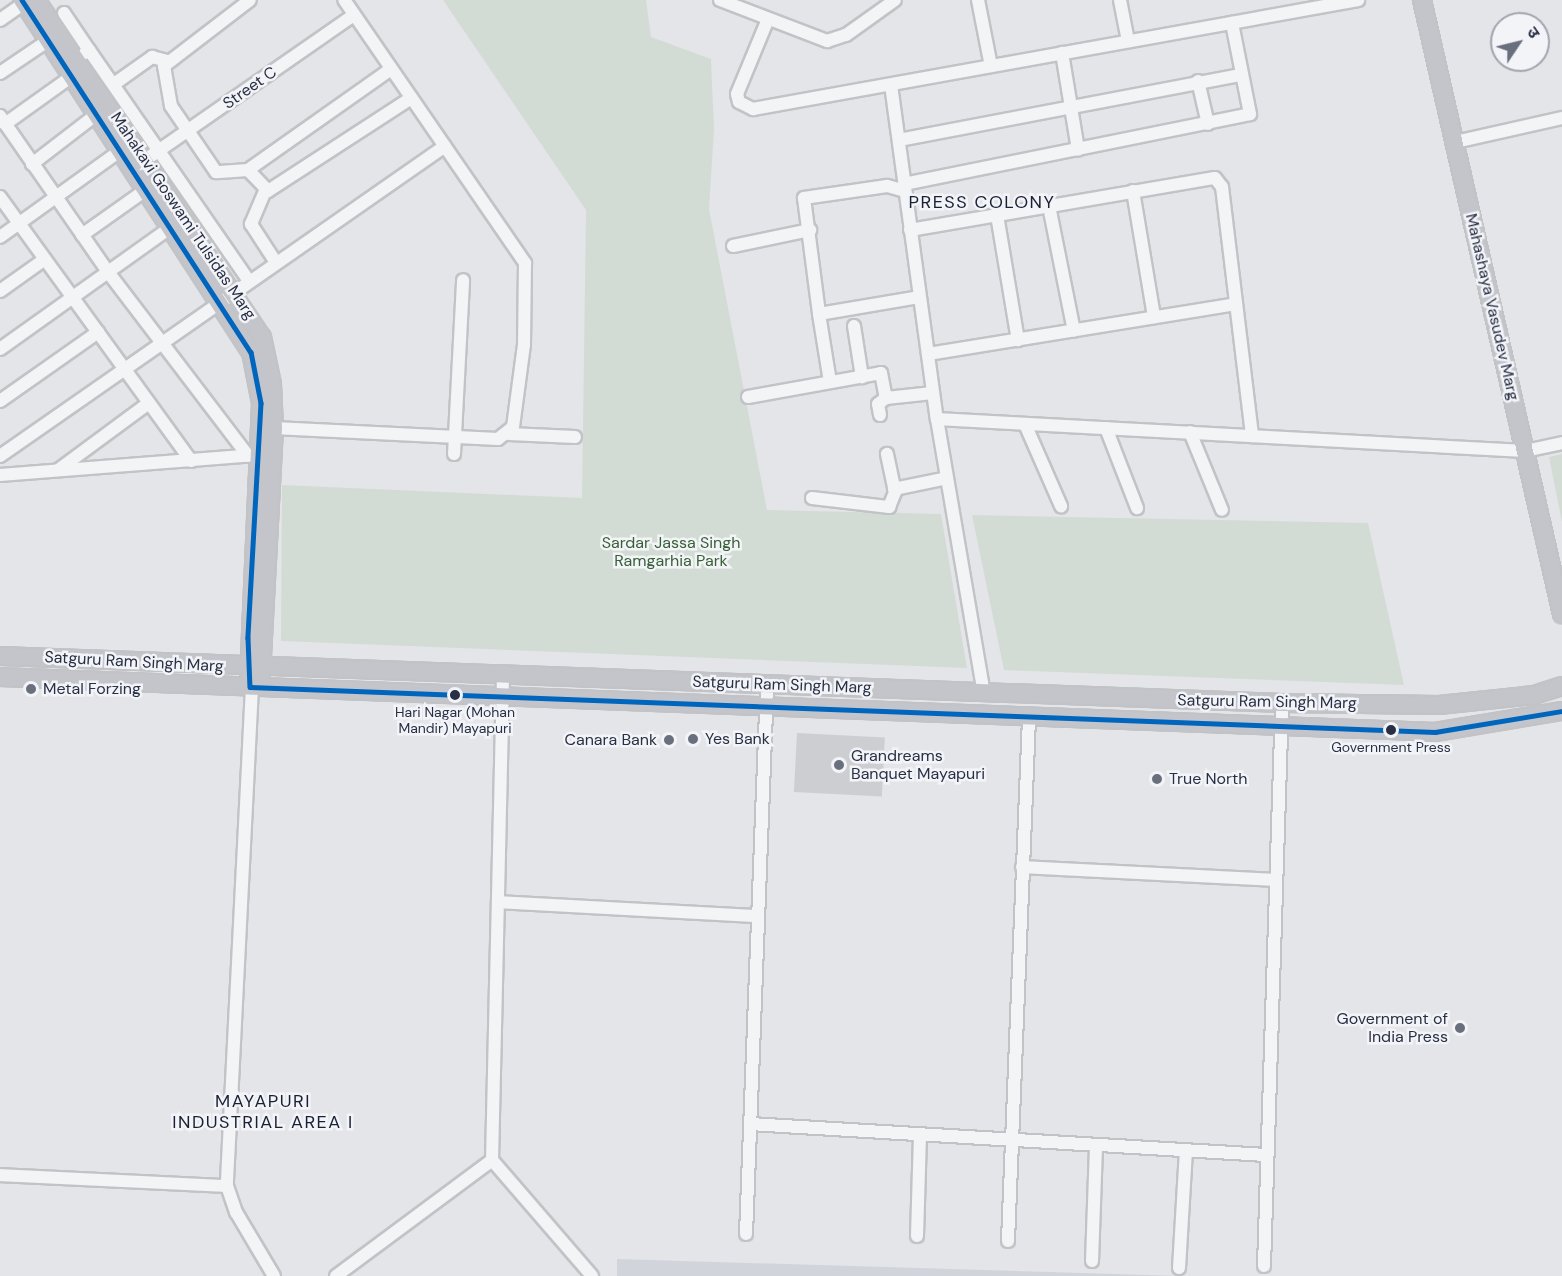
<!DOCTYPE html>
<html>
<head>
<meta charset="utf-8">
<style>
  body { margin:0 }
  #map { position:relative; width:1562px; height:1276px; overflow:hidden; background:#e4e5e9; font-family:"DM Sans","Noto Sans Devanagari",sans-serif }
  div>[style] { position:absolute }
  .built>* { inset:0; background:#d2d4dc }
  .green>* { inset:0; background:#d3dcd4 }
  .building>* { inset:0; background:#ccced2; transform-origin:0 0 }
  .roads { filter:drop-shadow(2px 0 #c2c3c7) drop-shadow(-2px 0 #c2c3c7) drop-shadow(0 2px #c2c3c7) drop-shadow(0 -2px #c2c3c7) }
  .street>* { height:12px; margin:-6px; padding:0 6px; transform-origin:6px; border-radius:6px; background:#f3f4f6 }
  .secondary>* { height:16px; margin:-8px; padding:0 8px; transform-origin:8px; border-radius:8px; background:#c4c5ca }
  .bus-1>* { height:4.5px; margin:-2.25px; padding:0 2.25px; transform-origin:2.25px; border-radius:2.25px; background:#0065bd }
  .dots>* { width:16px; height:16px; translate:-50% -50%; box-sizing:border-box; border:3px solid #f2f4f8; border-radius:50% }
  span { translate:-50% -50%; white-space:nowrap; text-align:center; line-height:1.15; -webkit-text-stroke:5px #f2f4f8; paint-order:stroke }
  .bus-label { font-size:14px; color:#292f44 }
  .street-label { font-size:16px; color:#292f44 }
  .park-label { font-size:16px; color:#386036 }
  .poi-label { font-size:16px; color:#292f44 }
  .left { translate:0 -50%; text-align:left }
  .right { translate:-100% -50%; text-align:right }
  .neighbourhood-label { font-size:18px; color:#1b2135; letter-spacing:1.5px }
  .north { position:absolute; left:1490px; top:12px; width:60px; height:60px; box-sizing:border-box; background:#f2f4f8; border:2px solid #a2a5b0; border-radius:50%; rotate:55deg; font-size:16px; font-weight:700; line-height:24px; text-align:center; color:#292f44 }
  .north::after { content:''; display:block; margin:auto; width:21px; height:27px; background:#6a6f7e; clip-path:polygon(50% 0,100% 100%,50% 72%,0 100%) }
</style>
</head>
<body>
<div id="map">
  <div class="built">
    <i style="clip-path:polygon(617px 1259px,1181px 1276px,617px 1276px)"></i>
  </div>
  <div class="green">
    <i style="clip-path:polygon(443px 0,646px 0,651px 37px,711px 59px,714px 129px,709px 209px,767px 510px,941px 514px,967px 668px,281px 641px,282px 485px,582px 498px,586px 210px)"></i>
    <i style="clip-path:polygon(1562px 454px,1562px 522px,1549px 457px)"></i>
    <i style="clip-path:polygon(972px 515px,1368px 523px,1404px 685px,1004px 670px)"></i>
  </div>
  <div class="building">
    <i style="left:797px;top:733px;width:88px;height:59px;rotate:3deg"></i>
  </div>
  <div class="roads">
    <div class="street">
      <i style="left:720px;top:0;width:115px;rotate:21deg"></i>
      <i style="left:827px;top:41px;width:20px;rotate:-18deg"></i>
      <i style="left:846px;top:35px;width:60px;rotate:-35.5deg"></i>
      <i style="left:978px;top:0;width:67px;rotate:78.9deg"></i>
      <i style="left:1120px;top:0;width:42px;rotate:79deg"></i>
      <i style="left:64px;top:13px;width:45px;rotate:56deg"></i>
      <i style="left:89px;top:50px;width:5px;rotate:143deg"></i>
      <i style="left:768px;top:19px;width:81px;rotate:112.5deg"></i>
      <i style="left:737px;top:94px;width:8px;rotate:76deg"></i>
      <i style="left:739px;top:102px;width:16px;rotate:27deg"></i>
      <i style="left:753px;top:109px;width:615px;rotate:-10.21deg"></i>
      <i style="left:0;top:20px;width:29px;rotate:-35deg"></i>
      <i style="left:89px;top:50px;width:280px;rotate:55.3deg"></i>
      <i style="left:1062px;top:53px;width:98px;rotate:80.6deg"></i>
      <i style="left:391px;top:69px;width:175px;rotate:144.8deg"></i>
      <i style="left:248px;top:170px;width:29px;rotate:46deg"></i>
      <i style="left:268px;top:191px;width:171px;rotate:-33deg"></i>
      <i style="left:0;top:73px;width:59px;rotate:-34deg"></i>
      <i style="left:1198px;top:81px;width:44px;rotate:76.9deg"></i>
      <i style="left:114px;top:84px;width:47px;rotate:-35.4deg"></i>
      <i style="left:152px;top:57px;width:16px;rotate:15deg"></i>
      <i style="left:891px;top:85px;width:337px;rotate:82.2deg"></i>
      <i style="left:937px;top:419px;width:278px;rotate:80.3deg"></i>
      <i style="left:0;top:116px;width:190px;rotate:55.3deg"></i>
      <i style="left:108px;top:272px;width:231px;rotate:52.7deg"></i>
      <i style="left:5px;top:124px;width:82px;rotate:-35.6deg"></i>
      <i style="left:899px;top:140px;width:348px;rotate:-10.8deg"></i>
      <i style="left:1455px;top:142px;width:110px;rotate:-12.6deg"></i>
      <i style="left:32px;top:164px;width:82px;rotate:-37.6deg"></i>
      <i style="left:138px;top:165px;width:263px;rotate:-34.8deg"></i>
      <i style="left:248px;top:170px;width:32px;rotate:176deg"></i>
      <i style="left:216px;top:172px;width:80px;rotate:-124.3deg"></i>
      <i style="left:171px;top:106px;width:41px;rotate:-99.9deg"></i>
      <i style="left:164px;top:66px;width:108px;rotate:-37.5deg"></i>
      <i style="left:904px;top:184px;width:353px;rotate:-11.4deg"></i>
      <i style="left:1250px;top:114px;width:93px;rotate:-101.2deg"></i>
      <i style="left:265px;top:191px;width:36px;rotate:113deg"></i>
      <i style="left:251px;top:224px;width:44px;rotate:57deg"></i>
      <i style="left:905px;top:191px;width:19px;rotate:-164deg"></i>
      <i style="left:887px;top:186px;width:84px;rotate:171.8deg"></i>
      <i style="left:804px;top:198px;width:117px;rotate:82.6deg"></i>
      <i style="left:819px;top:314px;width:101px;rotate:-9.6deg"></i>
      <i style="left:1133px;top:191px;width:128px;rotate:80.5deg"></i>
      <i style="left:0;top:197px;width:326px;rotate:54.1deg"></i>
      <i style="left:1049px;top:206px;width:127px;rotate:78.7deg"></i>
      <i style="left:997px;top:215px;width:127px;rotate:80.5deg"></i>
      <i style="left:910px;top:230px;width:309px;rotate:-9.7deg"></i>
      <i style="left:1215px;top:178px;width:11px;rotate:52deg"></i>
      <i style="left:1222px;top:187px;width:251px;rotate:83.1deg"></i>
      <i style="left:82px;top:235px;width:80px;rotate:-35.3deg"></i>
      <i style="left:0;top:237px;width:149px;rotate:-35.7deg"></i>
      <i style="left:733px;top:246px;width:79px;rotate:-11.7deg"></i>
      <i style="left:0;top:291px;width:55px;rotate:-35.4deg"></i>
      <i style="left:819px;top:314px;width:69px;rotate:80.8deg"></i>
      <i style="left:854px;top:326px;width:52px;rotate:81.1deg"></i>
      <i style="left:0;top:349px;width:210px;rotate:-35.5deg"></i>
      <i style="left:928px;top:354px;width:312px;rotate:-9.2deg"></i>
      <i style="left:748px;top:397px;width:135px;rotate:-10.2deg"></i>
      <i style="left:881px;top:373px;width:25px;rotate:79deg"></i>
      <i style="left:0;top:401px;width:120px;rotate:-35.1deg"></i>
      <i style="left:880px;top:415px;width:11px;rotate:-100deg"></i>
      <i style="left:878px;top:404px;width:10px;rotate:-37deg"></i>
      <i style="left:886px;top:398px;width:47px;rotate:-6.1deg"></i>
      <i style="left:937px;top:419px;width:589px;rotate:3.12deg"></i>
      <i style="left:1525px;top:451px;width:38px;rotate:-12deg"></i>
      <i style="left:1025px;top:424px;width:90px;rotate:66.3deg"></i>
      <i style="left:274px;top:428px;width:224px;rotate:2.8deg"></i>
      <i style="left:498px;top:439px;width:19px;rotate:-39deg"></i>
      <i style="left:513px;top:427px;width:83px;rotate:-82.4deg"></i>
      <i style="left:524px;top:345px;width:82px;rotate:-89.3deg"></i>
      <i style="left:525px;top:263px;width:319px;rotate:-124.5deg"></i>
      <i style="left:1106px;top:428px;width:86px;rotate:68.8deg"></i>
      <i style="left:1190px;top:432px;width:84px;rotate:67.7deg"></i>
      <i style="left:509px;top:434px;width:66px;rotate:2.6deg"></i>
      <i style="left:454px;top:454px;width:174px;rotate:-87deg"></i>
      <i style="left:0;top:456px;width:542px;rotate:-34.86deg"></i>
      <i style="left:58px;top:470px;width:113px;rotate:-36.4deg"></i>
      <i style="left:0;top:475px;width:253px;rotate:-4.5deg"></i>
      <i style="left:894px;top:489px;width:54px;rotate:-11.7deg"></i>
      <i style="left:812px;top:498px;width:78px;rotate:6.7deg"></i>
      <i style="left:889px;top:507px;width:16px;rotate:-68deg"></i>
      <i style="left:895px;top:492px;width:39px;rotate:-102deg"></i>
      <i style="left:503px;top:676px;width:484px;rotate:91.3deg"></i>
      <i style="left:492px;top:1160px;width:153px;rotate:49.2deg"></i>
      <i style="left:252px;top:687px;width:500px;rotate:92.9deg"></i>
      <i style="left:227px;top:1186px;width:28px;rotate:71deg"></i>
      <i style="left:236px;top:1212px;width:74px;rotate:59.3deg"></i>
      <i style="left:1022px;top:867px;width:254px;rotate:2.9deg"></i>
      <i style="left:498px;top:902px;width:260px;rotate:3.1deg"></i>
      <i style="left:750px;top:1124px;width:516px;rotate:3.44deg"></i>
      <i style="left:0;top:1175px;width:227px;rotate:2.8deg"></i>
      <i style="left:746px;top:1234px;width:549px;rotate:-87.81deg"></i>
      <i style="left:917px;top:1236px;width:101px;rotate:-88.3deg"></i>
      <i style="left:1008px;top:1241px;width:523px;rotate:-87.7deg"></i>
      <i style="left:1092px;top:1261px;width:115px;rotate:-88deg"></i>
      <i style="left:1264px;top:1266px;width:563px;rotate:-88.17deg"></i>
      <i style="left:1179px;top:1268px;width:117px;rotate:-86.6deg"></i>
      <i style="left:336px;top:1276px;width:194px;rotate:-36.6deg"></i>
    </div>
    <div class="secondary">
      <i style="left:22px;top:0;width:420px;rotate:57deg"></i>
      <i style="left:251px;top:352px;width:52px;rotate:78.9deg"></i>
      <i style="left:261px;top:403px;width:274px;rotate:92.5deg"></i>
      <i style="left:36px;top:0;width:406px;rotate:56.2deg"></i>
      <i style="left:262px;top:337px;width:48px;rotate:78deg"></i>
      <i style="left:272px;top:384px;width:44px;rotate:87.4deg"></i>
      <i style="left:274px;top:428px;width:250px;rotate:93deg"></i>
      <i style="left:1422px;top:0;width:630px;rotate:77.16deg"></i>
      <i style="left:0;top:656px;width:1283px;rotate:2.1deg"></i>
      <i style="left:1282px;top:703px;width:157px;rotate:0.7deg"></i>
      <i style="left:1439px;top:705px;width:96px;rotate:-6deg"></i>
      <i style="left:1534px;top:695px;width:29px;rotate:-18deg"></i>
      <i style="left:0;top:677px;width:1436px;rotate:2.19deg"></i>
      <i style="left:1435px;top:732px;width:129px;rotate:-9.4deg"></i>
    </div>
  </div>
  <div class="bus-1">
    <i style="left:22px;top:0;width:420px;rotate:57deg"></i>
    <i style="left:251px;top:352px;width:52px;rotate:78.9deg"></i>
    <i style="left:261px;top:403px;width:235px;rotate:93.2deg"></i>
    <i style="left:248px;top:638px;width:49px;rotate:87.7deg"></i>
    <i style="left:250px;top:687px;width:1186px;rotate:2.17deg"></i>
    <i style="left:1435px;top:732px;width:129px;rotate:-9.4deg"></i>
  </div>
  <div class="dots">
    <i style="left:31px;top:689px;background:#6a6f7e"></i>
    <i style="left:455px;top:695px;background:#292f44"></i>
    <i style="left:1391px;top:730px;background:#292f44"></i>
    <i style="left:693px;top:739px;background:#6a6f7e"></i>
    <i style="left:669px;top:740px;background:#6a6f7e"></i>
    <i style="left:839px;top:765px;background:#6a6f7e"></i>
    <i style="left:1157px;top:779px;background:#6a6f7e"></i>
    <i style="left:1460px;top:1028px;background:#6a6f7e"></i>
  </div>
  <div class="bus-label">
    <span style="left:455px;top:720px">Hari Nagar (Mohan<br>Mandir) Mayapuri</span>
    <span style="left:1391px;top:747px">Government Press</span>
  </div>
  <div class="street-label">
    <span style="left:250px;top:88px;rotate:-35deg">Street C</span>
    <span style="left:183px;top:216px;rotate:56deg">Mahakavi Goswami Tulsidas Marg</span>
    <span style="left:1492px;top:307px;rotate:77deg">Mahashaya Vasudev Marg</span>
    <span style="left:134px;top:662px;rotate:3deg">Satguru Ram Singh Marg</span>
    <span style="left:782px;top:685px;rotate:2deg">Satguru Ram Singh Marg</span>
    <span style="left:1267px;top:702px;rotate:1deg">Satguru Ram Singh Marg</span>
  </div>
  <div class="park-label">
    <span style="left:671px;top:552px">Sardar Jassa Singh<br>Ramgarhia Park</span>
  </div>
  <div class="poi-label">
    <span class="left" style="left:43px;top:689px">Metal Forzing</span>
    <span class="left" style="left:705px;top:739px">Yes Bank</span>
    <span class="right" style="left:657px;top:740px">Canara Bank</span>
    <span class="left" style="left:851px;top:765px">Grandreams<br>Banquet Mayapuri</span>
    <span class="left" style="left:1169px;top:779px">True North</span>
    <span class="right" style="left:1448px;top:1028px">Government of<br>India Press</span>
  </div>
  <div class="neighbourhood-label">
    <span style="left:982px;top:202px">PRESS COLONY</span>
    <span style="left:263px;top:1112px">MAYAPURI<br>INDUSTRIAL AREA I</span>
  </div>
  <div class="north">उ</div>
</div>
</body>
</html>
